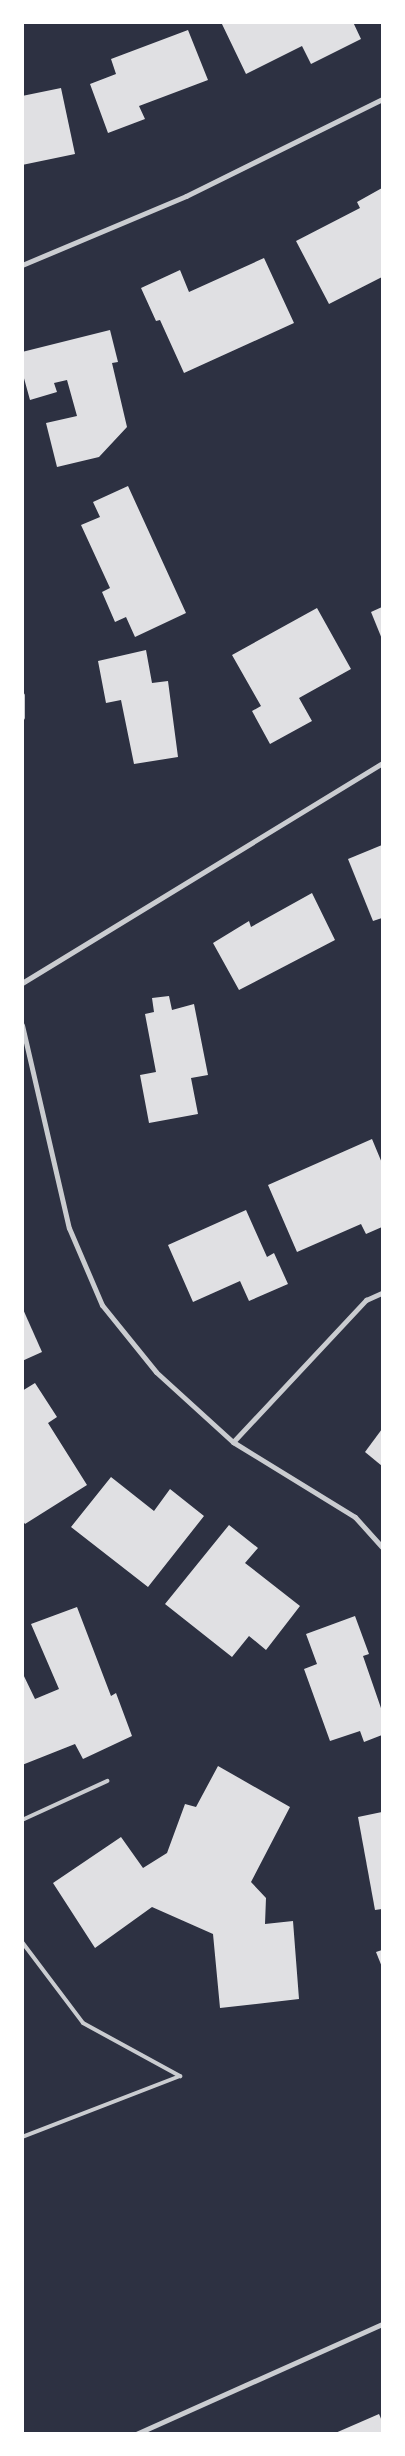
<!DOCTYPE html>
<html>
<head>
<meta charset="utf-8">
<style>
  body { margin:0 }
  #map { position:relative; width:405px; height:2456px; overflow:hidden; background:#2d3142; font-family:"DejaVu Sans",sans-serif }
  div>[style] { position:absolute }
  .building>* { inset:0; background:#e0e0e3 }
  .service>* { height:4px; margin:-2px; padding:0 2px; transform-origin:2px; border-radius:2px; background:#caccd0 }
  .minor>* { height:5px; margin:-2.5px; padding:0 2.5px; transform-origin:2.5px; border-radius:2.5px; background:#caccd0 }
  span { translate:-50% -50%; white-space:nowrap; text-align:center; line-height:1.15; -webkit-text-stroke:4px #fff; paint-order:stroke }
  .frame { position:absolute; inset:0; border:24px solid #fff; pointer-events:none }
</style>
</head>
<body>
<div id="map">
  <div class="building">
    <i style="clip-path:polygon(221px 22px,353px 22px,361px 39px,311px 64px,302px 46px,246px 74px)"></i>
    <i style="clip-path:polygon(188px 30px,208px 80px,139px 106px,145px 119px,108px 133px,90px 84px,116px 74px,111px 59px)"></i>
    <i style="clip-path:polygon(61px 88px,75px 154px,22px 165px,22px 96px)"></i>
    <i style="clip-path:polygon(382px 188px,382px 277px,329px 304px,296px 241px,360px 208px,357px 202px)"></i>
    <i style="clip-path:polygon(264px 258px,294px 323px,184px 373px,160px 320px,156px 321px,141px 288px,180px 270px,189px 292px)"></i>
    <i style="clip-path:polygon(110px 330px,118px 362px,112px 363px,127px 427px,99px 457px,57px 467px,46px 423px,77px 416px,67px 380px,54px 383px,57px 392px,30px 400px,22px 371px,22px 352px)"></i>
    <i style="clip-path:polygon(128px 486px,186px 613px,135px 637px,126px 617px,115px 622px,102px 592px,110px 588px,81px 525px,100px 517px,93px 502px)"></i>
    <i style="clip-path:polygon(382px 607px,382px 639px,371px 612px)"></i>
    <i style="clip-path:polygon(317px 608px,351px 669px,299px 698px,312px 721px,270px 744px,252px 711px,261px 706px,232px 655px)"></i>
    <i style="clip-path:polygon(146px 650px,152px 683px,168px 681px,178px 757px,134px 764px,121px 700px,106px 703px,98px 661px)"></i>
    <i style="clip-path:polygon(382px 845px,382px 918px,373px 921px,348px 859px)"></i>
    <i style="clip-path:polygon(312px 893px,335px 940px,239px 990px,213px 943px,249px 921px,251px 927px)"></i>
    <i style="clip-path:polygon(169px 996px,172px 1010px,194px 1004px,208px 1075px,191px 1078px,198px 1114px,149px 1123px,140px 1075px,156px 1072px,145px 1014px,154px 1012px,152px 998px)"></i>
    <i style="clip-path:polygon(372px 1139px,382px 1163px,382px 1227px,366px 1234px,361px 1224px,297px 1252px,268px 1185px)"></i>
    <i style="clip-path:polygon(246px 1210px,267px 1257px,274px 1253px,288px 1284px,249px 1301px,240px 1281px,193px 1302px,168px 1245px)"></i>
    <i style="clip-path:polygon(22px 1307px,42px 1352px,22px 1361px)"></i>
    <i style="clip-path:polygon(35px 1383px,57px 1417px,48px 1423px,87px 1485px,25px 1524px,22px 1520px,22px 1391px)"></i>
    <i style="clip-path:polygon(382px 1429px,382px 1466px,365px 1452px)"></i>
    <i style="clip-path:polygon(111px 1477px,154px 1511px,170px 1489px,204px 1516px,148px 1587px,71px 1527px)"></i>
    <i style="clip-path:polygon(229px 1525px,258px 1548px,245px 1563px,300px 1606px,266px 1650px,249px 1636px,232px 1657px,165px 1604px)"></i>
    <i style="clip-path:polygon(77px 1607px,111px 1696px,116px 1693px,132px 1736px,83px 1759px,75px 1744px,22px 1765px,22px 1672px,35px 1699px,59px 1689px,31px 1624px)"></i>
    <i style="clip-path:polygon(355px 1616px,369px 1654px,363px 1656px,382px 1711px,382px 1735px,364px 1742px,360px 1731px,330px 1741px,304px 1669px,317px 1664px,306px 1634px)"></i>
    <i style="clip-path:polygon(218px 1766px,290px 1807px,251px 1882px,266px 1898px,265px 1924px,293px 1921px,299px 1999px,220px 2008px,213px 1934px,152px 1907px,95px 1948px,53px 1883px,121px 1837px,143px 1868px,167px 1853px,185px 1804px,196px 1807px)"></i>
    <i style="clip-path:polygon(382px 1812px,382px 1909px,375px 1910px,358px 1817px)"></i>
    <i style="clip-path:polygon(382px 1950px,382px 1967px,376px 1952px)"></i>
    <i style="clip-path:polygon(379px 2414px,382px 2421px,382px 2434px,333px 2434px)"></i>
  </div>
  <div class="service">
    <i style="left:22px;top:1820px;width:94px;rotate:-24.6deg"></i>
    <i style="left:22px;top:1942px;width:101px;rotate:53deg"></i>
    <i style="left:83px;top:2023px;width:111px;rotate:28.7deg"></i>
    <i style="left:180px;top:2076px;width:169px;rotate:158.9deg"></i>
  </div>
  <div class="minor">
    <i style="left:22px;top:265px;width:178px;rotate:-22.8deg"></i>
    <i style="left:186px;top:196px;width:219px;rotate:-26.3deg"></i>
    <i style="left:22px;top:695px;width:22px;rotate:90deg"></i>
    <i style="left:22px;top:983px;width:422px;rotate:-31.4deg"></i>
    <i style="left:22px;top:1025px;width:208px;rotate:77deg"></i>
    <i style="left:69px;top:1228px;width:84px;rotate:66.8deg"></i>
    <i style="left:102px;top:1305px;width:86px;rotate:51.1deg"></i>
    <i style="left:156px;top:1372px;width:104px;rotate:42.3deg"></i>
    <i style="left:233px;top:1442px;width:143px;rotate:31.6deg"></i>
    <i style="left:355px;top:1517px;width:40px;rotate:48deg"></i>
    <i style="left:233px;top:1442px;width:195px;rotate:-46.9deg"></i>
    <i style="left:366px;top:1300px;width:17px;rotate:-24deg"></i>
    <i style="left:136px;top:2434px;width:269px;rotate:-24.1deg"></i>
  </div>
  <div class="frame"></div>
</div>
</body>
</html>
